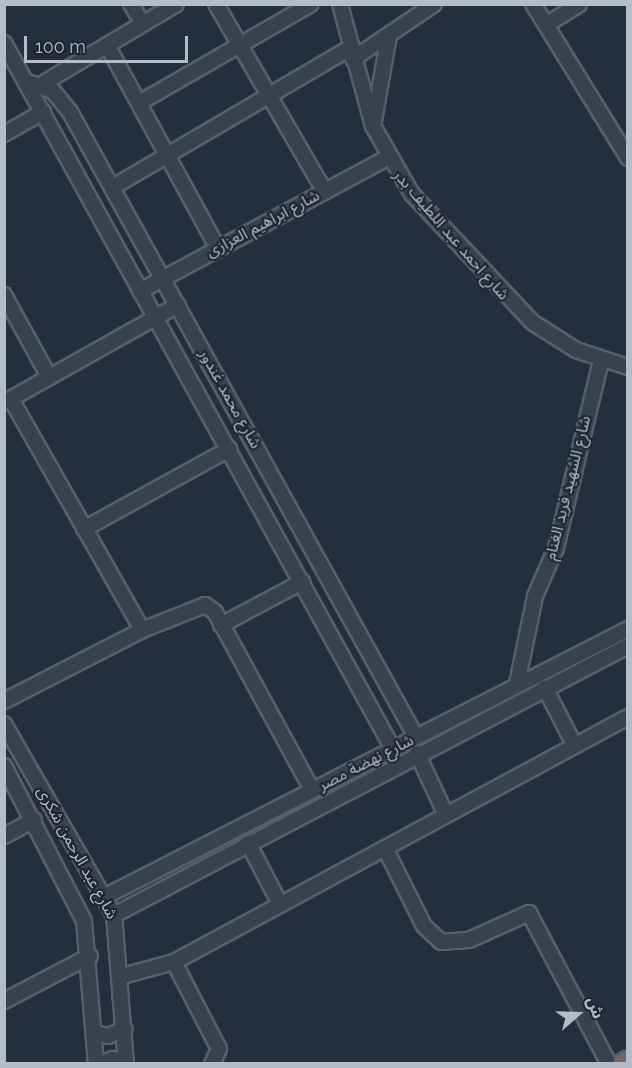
<!DOCTYPE html>
<html>
<head>
<meta charset="utf-8">
<style>
  body { margin:0 }
  #map { position:relative; width:632px; height:1068px; overflow:hidden; background:#242f3e; font-family:Raleway,"Noto Sans Arabic",sans-serif }
  div>[style] { position:absolute }
  .roads { filter:drop-shadow(2px 0 #565f6c) drop-shadow(-2px 0 #565f6c) drop-shadow(0 2px #565f6c) drop-shadow(0 -2px #565f6c) }
  .minor>* { height:14px; margin:-7px; padding:0 7px; transform-origin:7px; border-radius:7px; background:#38414e }
  .highway>* { height:21px; margin:-10.5px; padding:0 10.5px; transform-origin:10.5px; border-radius:10.5px; background:#746855 }
  span { translate:-50% -50%; white-space:nowrap; text-align:center; line-height:1.15; -webkit-text-stroke:4.5px #1d2633; paint-order:stroke }
  .street-label { font-size:16px; color:#b4bcc9 }
  .frame { position:absolute; inset:0; border:6px solid #b4bcc9; pointer-events:none }
  .north { position:absolute; left:548px; top:984px; width:60px; height:60px; -webkit-text-stroke:4px #1d2633; paint-order:stroke; rotate:70deg; font-size:16px; font-weight:700; line-height:24px; text-align:center; color:#b4bcc9 }
  .north::after { content:''; display:block; margin:auto; width:21px; height:27px; background:#b4bcc9; clip-path:polygon(50% 0,100% 100%,50% 72%,0 100%) }
  .scale { position:absolute; left:24px; top:36px; width:164px; height:27px; box-sizing:border-box; border:3px solid #b4bcc9; border-top:0; padding-left:8px; font-size:18px; line-height:21px; white-space:nowrap; color:#b4bcc9; -webkit-text-stroke:4px #1d2633; paint-order:stroke }
</style>
</head>
<body>
<div id="map">
  <div class="roads">
    <div class="minor">
      <i style="left:131px;top:4px;width:23px;rotate:59deg"></i>
      <i style="left:216px;top:4px;width:217px;rotate:59.9deg"></i>
      <i style="left:340px;top:4px;width:126px;rotate:74.9deg"></i>
      <i style="left:373px;top:126px;width:78px;rotate:60.2deg"></i>
      <i style="left:412px;top:194px;width:175px;rotate:46.8deg"></i>
      <i style="left:532px;top:322px;width:52px;rotate:32.5deg"></i>
      <i style="left:576px;top:350px;width:55px;rotate:18.1deg"></i>
      <i style="left:533px;top:4px;width:181px;rotate:58.3deg"></i>
      <i style="left:546px;top:25px;width:39px;rotate:-32deg"></i>
      <i style="left:4px;top:43px;width:806px;rotate:61.15deg"></i>
      <i style="left:107px;top:45px;width:232px;rotate:61.4deg"></i>
      <i style="left:353px;top:59px;width:98px;rotate:-34.2deg"></i>
      <i style="left:25px;top:81px;width:30px;rotate:20deg"></i>
      <i style="left:53px;top:91px;width:27px;rotate:51deg"></i>
      <i style="left:70px;top:112px;width:714px;rotate:61.03deg"></i>
      <i style="left:42px;top:84px;width:156px;rotate:-30.8deg"></i>
      <i style="left:139px;top:103px;width:198px;rotate:-29.9deg"></i>
      <i style="left:374px;top:121px;width:87px;rotate:-80.1deg"></i>
      <i style="left:4px;top:134px;width:45px;rotate:-29.4deg"></i>
      <i style="left:113px;top:187px;width:275px;rotate:-30.4deg"></i>
      <i style="left:140px;top:291px;width:281px;rotate:-28.3deg"></i>
      <i style="left:4px;top:295px;width:94px;rotate:61.2deg"></i>
      <i style="left:11px;top:399px;width:266px;rotate:60.4deg"></i>
      <i style="left:5px;top:402px;width:198px;rotate:-29.3deg"></i>
      <i style="left:84px;top:529px;width:166px;rotate:-28.9deg"></i>
      <i style="left:221px;top:625px;width:92px;rotate:-28deg"></i>
      <i style="left:517px;top:684px;width:90px;rotate:-78.4deg"></i>
      <i style="left:535px;top:596px;width:52px;rotate:-66.4deg"></i>
      <i style="left:556px;top:548px;width:193px;rotate:-76.5deg"></i>
      <i style="left:545px;top:688px;width:65px;rotate:62.7deg"></i>
      <i style="left:4px;top:701px;width:155px;rotate:-27.2deg"></i>
      <i style="left:142px;top:630px;width:68px;rotate:-21.6deg"></i>
      <i style="left:205px;top:605px;width:12px;rotate:35deg"></i>
      <i style="left:215px;top:612px;width:203px;rotate:61.4deg"></i>
      <i style="left:4px;top:724px;width:220px;rotate:60.1deg"></i>
      <i style="left:114px;top:915px;width:149px;rotate:85.4deg"></i>
      <i style="left:417px;top:753px;width:68px;rotate:64.9deg"></i>
      <i style="left:4px;top:766px;width:174px;rotate:62.7deg"></i>
      <i style="left:84px;top:921px;width:144px;rotate:85.2deg"></i>
      <i style="left:4px;top:836px;width:34px;rotate:-28deg"></i>
      <i style="left:248px;top:843px;width:69px;rotate:62.3deg"></i>
      <i style="left:385px;top:848px;width:87px;rotate:63.4deg"></i>
      <i style="left:424px;top:926px;width:23px;rotate:43deg"></i>
      <i style="left:441px;top:942px;width:28px;rotate:-4deg"></i>
      <i style="left:469px;top:940px;width:66px;rotate:-24.2deg"></i>
      <i style="left:529px;top:913px;width:171px;rotate:62.1deg"></i>
      <i style="left:104px;top:897px;width:589px;rotate:-27.09deg"></i>
      <i style="left:114px;top:915px;width:580px;rotate:-27.63deg"></i>
      <i style="left:174px;top:962px;width:98px;rotate:62.7deg"></i>
      <i style="left:219px;top:1049px;width:17px;rotate:115deg"></i>
      <i style="left:122px;top:976px;width:54px;rotate:-15.1deg"></i>
      <i style="left:174px;top:962px;width:516px;rotate:-28.35deg"></i>
      <i style="left:4px;top:1001px;width:97px;rotate:-27.6deg"></i>
      <i style="left:94px;top:1033px;width:14px;rotate:12deg"></i>
      <i style="left:108px;top:1036px;width:18px;rotate:-22deg"></i>
      <i style="left:99px;top:1064px;width:15px;rotate:-20deg"></i>
      <i style="left:113px;top:1059px;width:14px;rotate:21deg"></i>
    </div>
    <div class="highway">
      <i style="left:623px;top:1064px;width:6px;rotate:-31deg"></i>
    </div>
  </div>
  <div class="street-label">
    <span style="left:263px;top:224px;rotate:-28deg">شارع ابراهيم العزازى</span>
    <span style="left:451px;top:235px;rotate:49deg">شارع احمد عبد اللطيف بدر</span>
    <span style="left:230px;top:399px;rotate:61deg">شارع محمد غندور</span>
    <span style="left:568px;top:488px;rotate:-76deg">شارع الشهيد فريد الغنام</span>
    <span style="left:366px;top:763px;rotate:-27deg">شارع نهضة مصر</span>
    <span style="left:77px;top:853px;rotate:61deg">شارع عبد الرحمن شكرى</span>
  </div>
  <div class="frame"></div>
  <div class="north">ش</div>
  <div class="scale">100 m</div>
</div>
</body>
</html>
